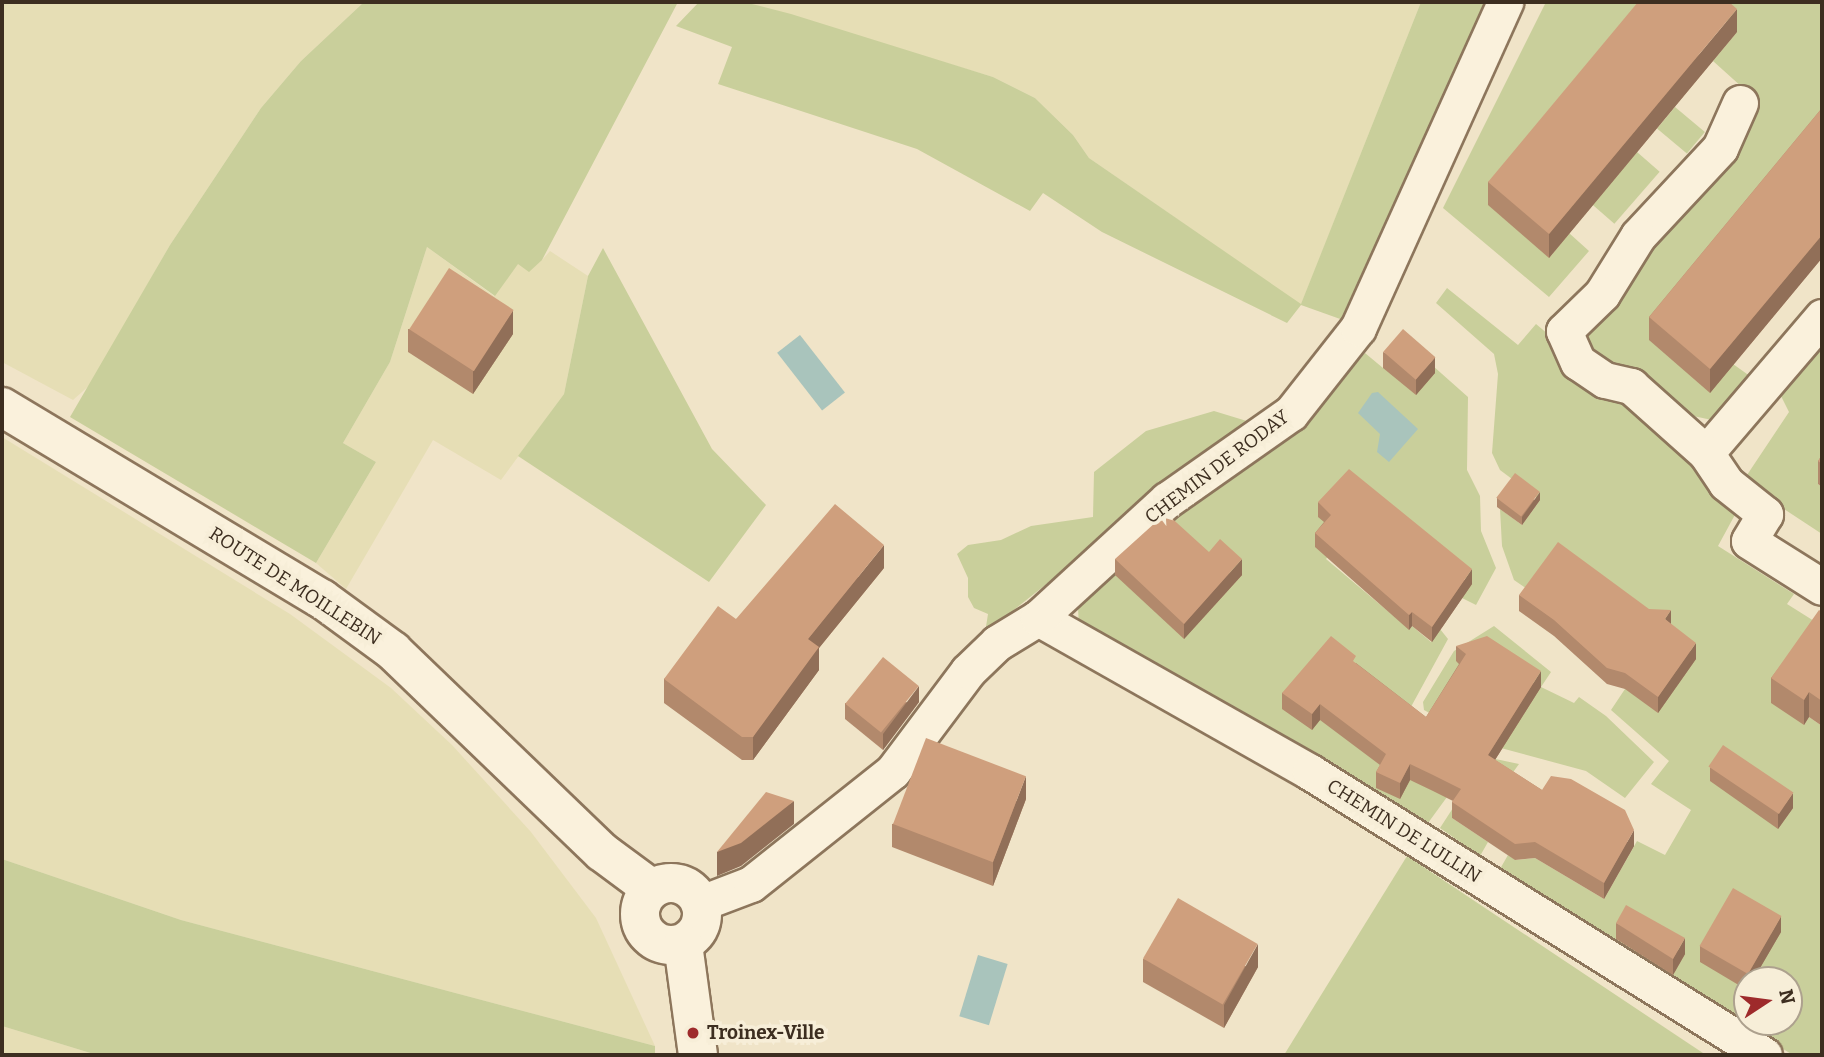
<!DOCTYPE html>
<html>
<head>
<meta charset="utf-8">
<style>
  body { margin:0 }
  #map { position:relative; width:1824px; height:1057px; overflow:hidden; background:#f0e4c8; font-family:Bitter,serif }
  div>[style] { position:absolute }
  .farmland>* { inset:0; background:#e6deb5 }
  .green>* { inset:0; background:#c9cf9b; transform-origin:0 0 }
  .water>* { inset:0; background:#a9c4bc; transform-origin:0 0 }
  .roads { filter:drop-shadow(2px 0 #8d765c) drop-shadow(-2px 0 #8d765c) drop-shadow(0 2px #8d765c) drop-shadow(0 -2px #8d765c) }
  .street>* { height:35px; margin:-17.5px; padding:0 17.5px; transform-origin:17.5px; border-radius:17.5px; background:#faf1dc }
  .secondary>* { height:38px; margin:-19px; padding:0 19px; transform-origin:19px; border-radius:19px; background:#faf1dc }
  .secondary>.ring { margin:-19px; padding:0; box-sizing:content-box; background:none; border:38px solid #faf1dc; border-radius:50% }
  .wall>* { inset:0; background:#b2896c }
  .shaded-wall>* { inset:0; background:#916f58 }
  .building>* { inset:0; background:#cf9f7d; transform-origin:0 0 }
  .dots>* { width:19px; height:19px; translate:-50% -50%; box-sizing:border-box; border:4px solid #f7eed8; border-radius:50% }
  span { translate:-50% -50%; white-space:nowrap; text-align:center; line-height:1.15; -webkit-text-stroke:7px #f7eed8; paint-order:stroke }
  .street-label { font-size:19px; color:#3d2e20 }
  .poi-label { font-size:19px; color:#3d2e20; font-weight:700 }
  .left { translate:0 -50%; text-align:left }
  .frame { position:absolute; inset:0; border:4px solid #3d2e20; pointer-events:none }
  .north { position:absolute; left:1733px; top:966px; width:70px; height:70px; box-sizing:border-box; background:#f7eed8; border:2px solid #ada18e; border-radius:50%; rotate:77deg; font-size:19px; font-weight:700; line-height:28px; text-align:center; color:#3d2e20 }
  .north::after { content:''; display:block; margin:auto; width:24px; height:32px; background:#9e2a2b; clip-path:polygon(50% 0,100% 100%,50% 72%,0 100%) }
</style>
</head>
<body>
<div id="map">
  <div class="farmland">
    <i style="clip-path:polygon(2px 2px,364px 2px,301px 61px,261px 108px,170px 245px,91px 384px,73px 400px,2px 362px)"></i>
    <i style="clip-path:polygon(744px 2px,1421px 2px,1301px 305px,1089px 158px,1073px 135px,1035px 98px,993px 77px)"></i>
    <i style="clip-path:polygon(427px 247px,494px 296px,518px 263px,542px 260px,550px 251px,588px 276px,564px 394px,501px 480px,433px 440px,346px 589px,316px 563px,376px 462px,343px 443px,390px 362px)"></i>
    <i style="clip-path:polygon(2px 437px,290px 614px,391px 688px,452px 745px,531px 832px,596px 918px,655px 1046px,181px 920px,2px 859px)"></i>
    <i style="clip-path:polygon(2px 1026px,97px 1055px,2px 1055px)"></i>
  </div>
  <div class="green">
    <i style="clip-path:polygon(364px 2px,678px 2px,542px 260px,529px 272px,518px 264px,495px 296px,427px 247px,390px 362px,343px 443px,376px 462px,316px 563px,70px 417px,170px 245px,261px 108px,301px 61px)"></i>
    <i style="clip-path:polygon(699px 2px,744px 2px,791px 14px,993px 77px,1035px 98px,1073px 135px,1089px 158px,1301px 304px,1421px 2px,1491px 2px,1343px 320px,1301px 305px,1287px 323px,1102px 232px,1043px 193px,1030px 211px,917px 149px,718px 84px,732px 47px,676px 26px)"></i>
    <i style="clip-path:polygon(1546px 2px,1657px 2px,1550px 257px,1569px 233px,1589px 251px,1549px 297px,1443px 208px)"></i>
    <i style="clip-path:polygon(1703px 2px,1822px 2px,1822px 131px,1733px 364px,1754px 379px,1712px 420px,1679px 413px,1622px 364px,1609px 367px,1596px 360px,1585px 343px,1587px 328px,1743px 88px,1713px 61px,1737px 32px)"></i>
    <i style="left:1675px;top:107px;width:39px;height:28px;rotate:40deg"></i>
    <i style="left:1637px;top:152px;width:30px;height:69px;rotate:41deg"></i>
    <i style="clip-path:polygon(603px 248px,712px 449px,766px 505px,709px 582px,518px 456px,564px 394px,588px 276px)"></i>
    <i style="clip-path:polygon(evenodd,1447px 288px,1518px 345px,1536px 324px,1555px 340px,1571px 377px,1601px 399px,1634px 403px,1696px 465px,1714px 496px,1737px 511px,1718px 546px,1794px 594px,1787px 604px,1822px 626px,1804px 725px,1809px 717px,1822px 726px,1822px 1055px,1793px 1055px,1611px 947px,1500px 869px,1508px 855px,1516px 860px,1535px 858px,1604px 899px,1637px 841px,1665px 855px,1691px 810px,1651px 784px,1669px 761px,1611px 710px,1625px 689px,1533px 593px,1514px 580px,1502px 546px,1500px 509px,1522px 525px,1540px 500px,1500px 470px,1492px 453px,1498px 374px,1494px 354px,1436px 303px,1447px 288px,1747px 980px,1789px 980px,1789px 1022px,1747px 1022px,1747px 980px)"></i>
    <i style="clip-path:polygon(1822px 336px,1822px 478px,1818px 484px,1822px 487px,1822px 534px,1749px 486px,1747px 475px,1789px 412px,1781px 396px,1785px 380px)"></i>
    <i style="clip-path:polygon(1406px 342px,1468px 397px,1467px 470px,1480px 496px,1481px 531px,1496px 568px,1476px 605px,1462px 598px,1471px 584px,1373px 505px,1326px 559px,1409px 629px,1412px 626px,1431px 642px,1440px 629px,1448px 639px,1406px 716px,1410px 779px,1447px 797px,1428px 823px,1079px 628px,1078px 607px,1165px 516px,1306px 420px,1365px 353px,1383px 368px)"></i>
    <i style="clip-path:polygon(1214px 411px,1250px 422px,985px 633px,988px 614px,974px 608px,968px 597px,968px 578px,957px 554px,968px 545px,1001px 540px,1031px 526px,1093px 517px,1094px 472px,1146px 431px)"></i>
    <i style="clip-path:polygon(1494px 626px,1551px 672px,1541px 687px,1574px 703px,1579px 697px,1606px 716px,1654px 762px,1625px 798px,1586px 771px,1486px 744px,1424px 710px,1423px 702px,1454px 651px)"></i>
    <i style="clip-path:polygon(1486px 757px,1519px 764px,1506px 782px,1452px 818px,1488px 842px,1480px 856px,1440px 828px)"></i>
    <i style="clip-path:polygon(1407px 856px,1706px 1055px,1284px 1055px)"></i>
    <i style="clip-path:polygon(2px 859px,181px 920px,655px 1046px,655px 1055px,97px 1055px,2px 1026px)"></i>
  </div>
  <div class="water">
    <i style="left:800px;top:335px;width:73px;height:29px;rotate:52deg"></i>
    <i style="clip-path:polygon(1378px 392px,1418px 429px,1389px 462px,1377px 452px,1380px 434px,1358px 413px,1372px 393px)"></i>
    <i style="left:978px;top:955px;width:31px;height:64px;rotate:17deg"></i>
  </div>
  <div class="roads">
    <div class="street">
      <i style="left:1740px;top:103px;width:49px;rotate:114deg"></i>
      <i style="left:1720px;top:148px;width:120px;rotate:133deg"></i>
      <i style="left:1638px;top:236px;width:68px;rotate:121.8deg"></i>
      <i style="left:1602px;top:294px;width:53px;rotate:135.8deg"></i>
      <i style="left:1564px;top:331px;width:34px;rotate:66deg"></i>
      <i style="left:1578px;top:362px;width:32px;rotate:34deg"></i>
      <i style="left:1605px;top:380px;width:27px;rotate:13deg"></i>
      <i style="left:1631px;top:386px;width:101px;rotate:41.8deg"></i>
      <i style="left:1706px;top:453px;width:179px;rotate:-49.5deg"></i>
      <i style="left:1706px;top:453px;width:36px;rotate:56deg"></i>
      <i style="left:1726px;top:483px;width:50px;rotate:38.5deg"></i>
      <i style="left:1765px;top:514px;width:31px;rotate:121deg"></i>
      <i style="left:1749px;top:541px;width:86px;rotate:32.2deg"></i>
      <i style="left:1038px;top:618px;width:313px;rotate:29.5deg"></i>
      <i style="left:1310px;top:772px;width:535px;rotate:31.94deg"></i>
      <i style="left:701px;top:903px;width:53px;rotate:-20.8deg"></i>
      <i style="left:751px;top:884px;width:181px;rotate:-38.5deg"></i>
      <i style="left:893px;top:771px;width:125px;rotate:-53.1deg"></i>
      <i style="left:968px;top:671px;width:40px;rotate:-44deg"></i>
      <i style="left:997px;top:643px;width:48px;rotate:-31.4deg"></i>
      <i style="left:1038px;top:618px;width:175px;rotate:-42.5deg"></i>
      <i style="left:1167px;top:500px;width:151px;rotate:-35.1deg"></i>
      <i style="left:1291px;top:413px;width:108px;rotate:-51.8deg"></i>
      <i style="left:1358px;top:328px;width:358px;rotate:-65.7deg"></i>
    </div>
    <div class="secondary">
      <i style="left:2px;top:407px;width:373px;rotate:31deg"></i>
      <i style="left:322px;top:599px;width:88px;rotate:36.2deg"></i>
      <i style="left:393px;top:651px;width:290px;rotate:43.9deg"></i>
      <i style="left:602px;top:852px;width:62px;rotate:36.5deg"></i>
      <i class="ring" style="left:640px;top:883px;width:24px;height:24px"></i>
      <i style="left:683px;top:944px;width:112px;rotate:82.3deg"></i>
    </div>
  </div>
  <div class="wall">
    <i style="clip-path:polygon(1737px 32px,1549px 258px,1488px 205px,1488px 182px)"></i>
    <i style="clip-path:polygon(1822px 108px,1822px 258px,1710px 393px,1649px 340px,1649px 317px)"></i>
    <i style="clip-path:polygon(408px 329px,513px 334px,473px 394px,408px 352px)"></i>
    <i style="clip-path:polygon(1383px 352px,1435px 373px,1416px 395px,1383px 368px)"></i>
    <i style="clip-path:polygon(1822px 455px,1822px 487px,1818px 484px,1818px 461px)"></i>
    <i style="clip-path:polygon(1497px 498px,1540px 500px,1522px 525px,1497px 507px)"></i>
    <i style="clip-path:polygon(1318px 502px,1472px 584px,1432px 642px,1412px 626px,1409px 630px,1315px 547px,1315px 533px,1324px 522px,1318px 517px)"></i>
    <i style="clip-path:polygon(1115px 559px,1242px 575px,1184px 639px,1115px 575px)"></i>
    <i style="clip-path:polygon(884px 568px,819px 648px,819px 670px,753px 760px,742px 760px,664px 703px,664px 679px,736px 619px)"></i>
    <i style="clip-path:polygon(1519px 595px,1671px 624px,1696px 659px,1658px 713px,1625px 689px,1607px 684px,1554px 636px,1519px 611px)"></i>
    <i style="clip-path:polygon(1822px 612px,1822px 726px,1809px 717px,1804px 725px,1771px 703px,1771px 678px)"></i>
    <i style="clip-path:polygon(1456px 646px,1541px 687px,1495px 760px,1542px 790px,1634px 846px,1604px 899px,1535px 858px,1515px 860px,1452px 818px,1452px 802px,1453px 801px,1433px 791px,1410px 780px,1400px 799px,1376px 788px,1376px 772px,1380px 765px,1320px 720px,1312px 730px,1282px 709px,1282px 693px,1356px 663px,1426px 717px,1459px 664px,1456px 661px)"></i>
    <i style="clip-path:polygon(919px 702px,883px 750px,845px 719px,845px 703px)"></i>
    <i style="clip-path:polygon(1710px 767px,1793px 808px,1778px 829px,1710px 781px)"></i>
    <i style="clip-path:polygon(1026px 799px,993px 886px,892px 847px,892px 824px)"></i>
    <i style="clip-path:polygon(1616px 923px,1685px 954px,1673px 975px,1616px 939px)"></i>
    <i style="clip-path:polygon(1781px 932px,1753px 980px,1747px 980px,1747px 990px,1700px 962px,1700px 946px)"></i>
    <i style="clip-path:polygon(1143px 959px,1258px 967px,1224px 1028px,1143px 982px)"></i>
  </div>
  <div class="shaded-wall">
    <i style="clip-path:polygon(1737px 9px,1737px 32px,1549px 258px,1549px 234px)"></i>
    <i style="clip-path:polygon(1822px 235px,1822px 258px,1710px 393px,1710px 369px)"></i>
    <i style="clip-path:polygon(513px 310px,513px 334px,473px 394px,473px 371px)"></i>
    <i style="clip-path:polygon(1435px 357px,1435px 373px,1416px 395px,1416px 379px)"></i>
    <i style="clip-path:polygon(1540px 492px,1540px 500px,1522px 525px,1522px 517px)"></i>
    <i style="clip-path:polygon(884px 545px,884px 568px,819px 648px,819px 670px,753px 760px,753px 737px,808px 639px)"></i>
    <i style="clip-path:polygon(1242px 559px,1242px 575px,1184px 639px,1184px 624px)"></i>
    <i style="clip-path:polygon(1472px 569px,1472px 584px,1432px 642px,1432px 627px)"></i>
    <i style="clip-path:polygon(1671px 610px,1671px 626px,1665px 619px)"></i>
    <i style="clip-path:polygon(1412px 612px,1412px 626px,1409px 630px,1409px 615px)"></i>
    <i style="clip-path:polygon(1696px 643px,1696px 659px,1658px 713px,1658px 697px)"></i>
    <i style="clip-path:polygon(1541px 671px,1541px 687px,1488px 771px,1488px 755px)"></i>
    <i style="clip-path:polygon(919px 686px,919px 702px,883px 750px,883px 734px)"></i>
    <i style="clip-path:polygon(1809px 692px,1809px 717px,1804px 725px,1804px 700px)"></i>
    <i style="clip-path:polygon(1320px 704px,1320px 720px,1312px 730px,1312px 714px)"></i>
    <i style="clip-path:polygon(1410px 764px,1410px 780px,1400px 799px,1400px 783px)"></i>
    <i style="clip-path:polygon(1026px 776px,1026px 799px,993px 886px,993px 862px)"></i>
    <i style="clip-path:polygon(1793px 793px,1793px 808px,1778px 829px,1778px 814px)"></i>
    <i style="clip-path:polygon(794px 801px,794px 824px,741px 866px,717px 876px,717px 852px)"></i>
    <i style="clip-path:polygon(1634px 830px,1634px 846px,1604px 899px,1604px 883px)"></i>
    <i style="clip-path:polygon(1781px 916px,1781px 932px,1753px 980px,1748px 980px,1748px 974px)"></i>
    <i style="clip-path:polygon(1685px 938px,1685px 954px,1673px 975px,1673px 959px)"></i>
    <i style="clip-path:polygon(1258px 944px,1258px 967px,1224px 1028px,1224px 1005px)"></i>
  </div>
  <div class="building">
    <i style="clip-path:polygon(1638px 2px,1729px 2px,1737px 9px,1549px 234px,1488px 182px)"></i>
    <i style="clip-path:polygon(1822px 108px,1822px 235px,1710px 369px,1649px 317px)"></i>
    <i style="left:449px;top:268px;width:77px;height:73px;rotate:33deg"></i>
    <i style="left:1403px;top:329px;width:43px;height:30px;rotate:41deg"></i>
    <i style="clip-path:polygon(1822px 455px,1822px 464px,1818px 461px)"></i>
    <i style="clip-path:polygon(1349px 469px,1472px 569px,1432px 627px,1412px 612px,1409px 615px,1315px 533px,1331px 515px,1318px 502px)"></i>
    <i style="left:1515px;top:473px;width:31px;height:31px;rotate:37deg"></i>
    <i style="clip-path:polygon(835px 504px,884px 545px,808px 639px,819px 647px,753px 737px,742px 737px,664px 679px,718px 606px,736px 619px)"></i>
    <i style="clip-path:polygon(1166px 513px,1209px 552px,1220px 539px,1242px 559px,1184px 624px,1115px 559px)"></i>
    <i style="clip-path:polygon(1558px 542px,1649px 609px,1671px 610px,1665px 619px,1696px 643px,1658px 697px,1625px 673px,1607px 668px,1554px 620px,1519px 595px)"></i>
    <i style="clip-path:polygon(1819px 610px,1822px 612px,1822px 701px,1809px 692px,1804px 700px,1771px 678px)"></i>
    <i style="clip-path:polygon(1331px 636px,1356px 656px,1353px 661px,1426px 717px,1466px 654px,1456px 646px,1487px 636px,1541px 671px,1488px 755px,1542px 790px,1551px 776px,1571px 779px,1625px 810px,1634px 830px,1604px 883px,1535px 842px,1515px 844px,1452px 802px,1461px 789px,1433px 775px,1410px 764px,1400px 783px,1376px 772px,1386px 754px,1320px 704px,1312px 714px,1282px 693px)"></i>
    <i style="left:883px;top:657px;width:46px;height:60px;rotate:39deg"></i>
    <i style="left:926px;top:738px;width:107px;height:92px;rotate:21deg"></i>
    <i style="left:1723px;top:745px;width:85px;height:26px;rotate:34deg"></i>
    <i style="clip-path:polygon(766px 792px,794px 801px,741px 843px,717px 852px)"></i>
    <i style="left:1733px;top:888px;width:56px;height:67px;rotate:30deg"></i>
    <i style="left:1178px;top:898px;width:92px;height:70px;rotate:30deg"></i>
    <i style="clip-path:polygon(1626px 905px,1685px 938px,1673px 959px,1616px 923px)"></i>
  </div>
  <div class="dots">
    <i style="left:693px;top:1033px;background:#9e2a2b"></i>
  </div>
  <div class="street-label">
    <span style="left:1217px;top:467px;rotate:-37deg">CHEMIN DE RODAY</span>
    <span style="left:295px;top:586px;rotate:33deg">ROUTE DE MOILLEBIN</span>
    <span style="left:1404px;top:831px;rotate:32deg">CHEMIN DE LULLIN</span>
  </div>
  <div class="poi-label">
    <span class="left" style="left:707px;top:1033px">Troinex-Ville</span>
  </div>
  <div class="frame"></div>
  <div class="north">N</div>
</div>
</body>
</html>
